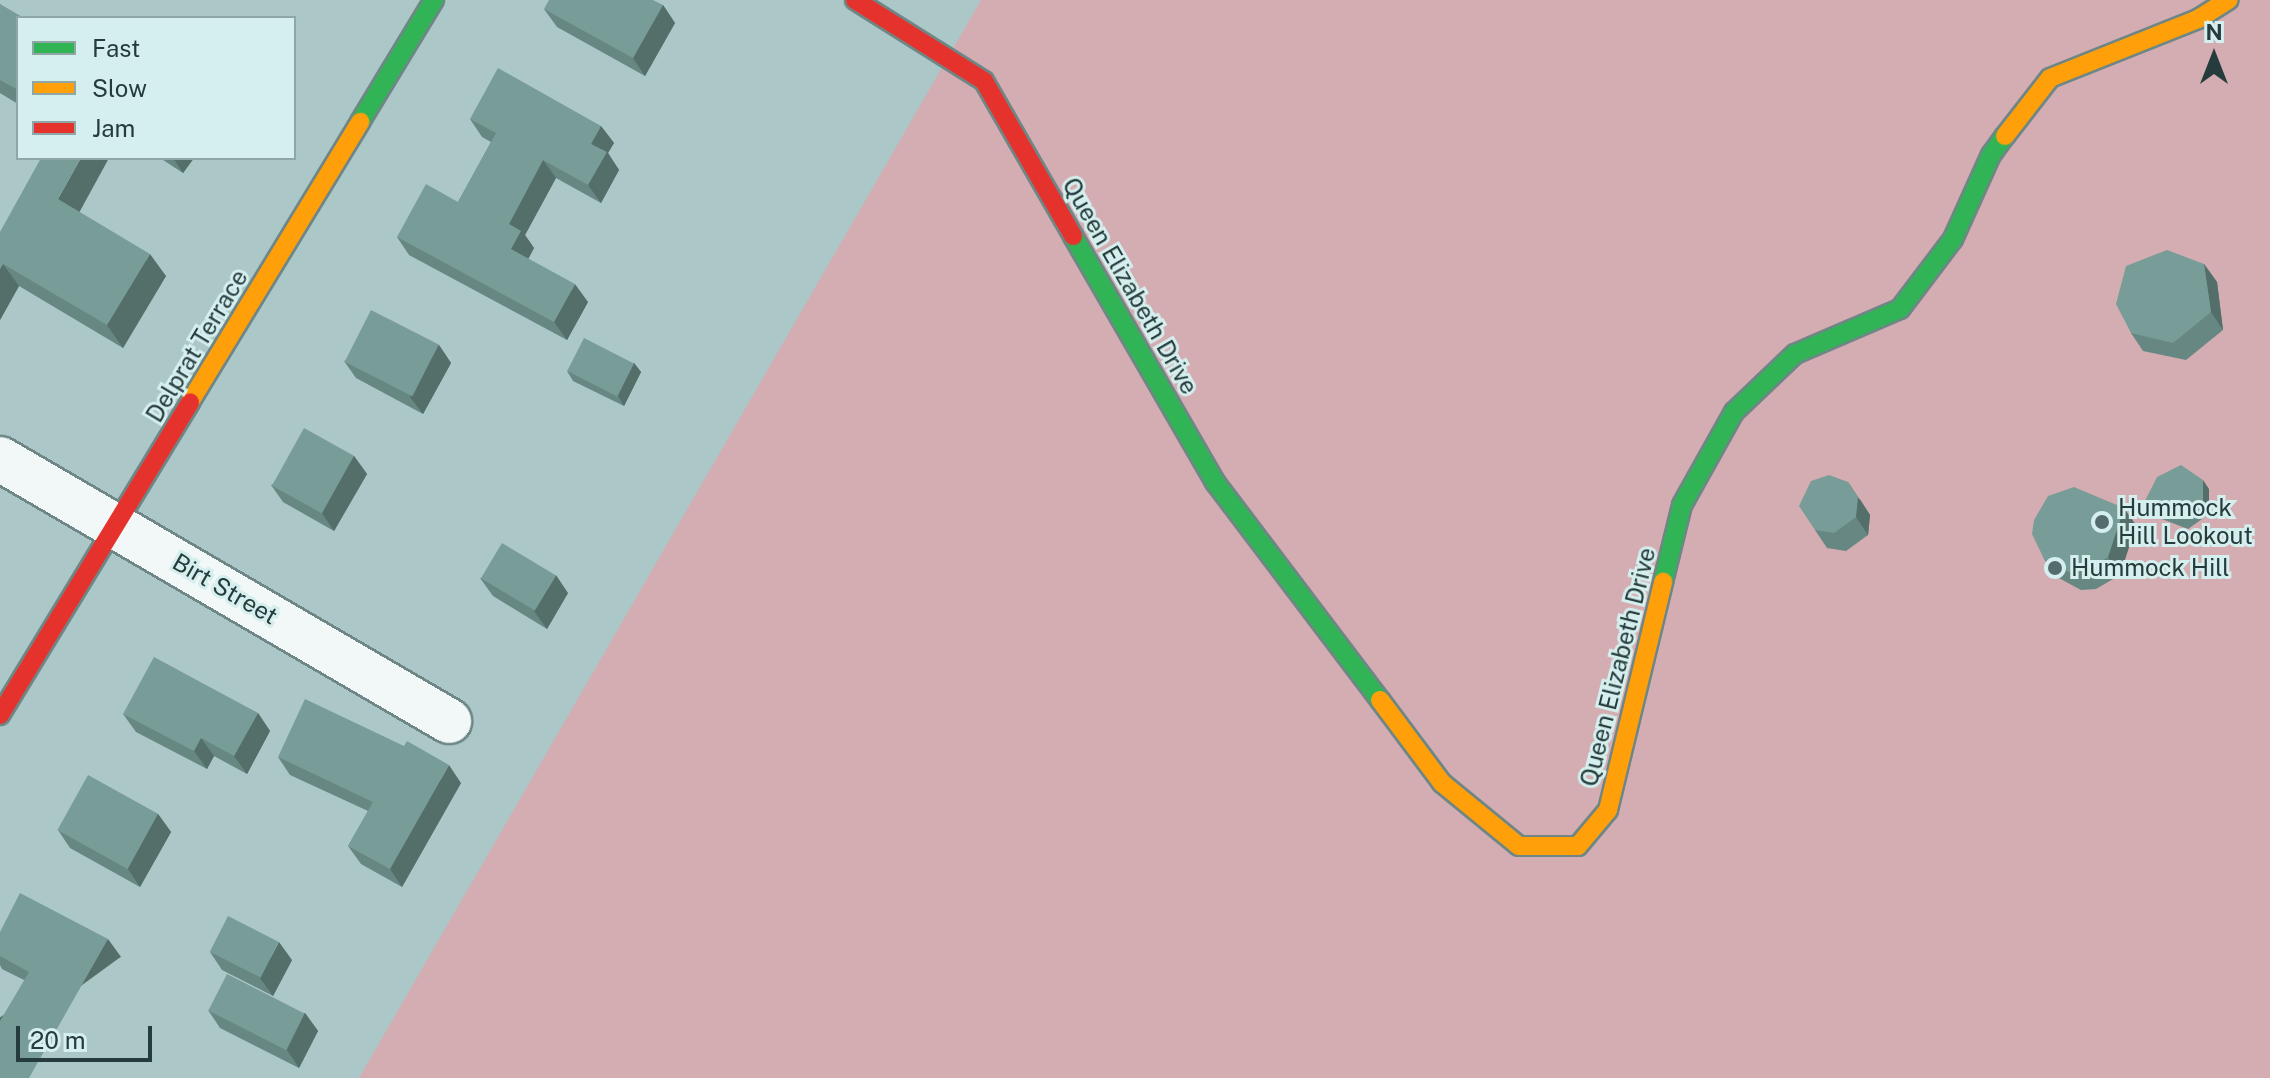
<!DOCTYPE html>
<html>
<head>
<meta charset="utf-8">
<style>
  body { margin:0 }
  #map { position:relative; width:2270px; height:1078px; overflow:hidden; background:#abc7c7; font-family:"Public Sans",sans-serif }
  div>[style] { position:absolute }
  .green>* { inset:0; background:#d3adb1 }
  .roads { filter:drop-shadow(2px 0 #6f8686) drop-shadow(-2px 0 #6f8686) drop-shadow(0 2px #6f8686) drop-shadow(0 -2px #6f8686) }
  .street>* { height:44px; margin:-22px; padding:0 22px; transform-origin:22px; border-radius:22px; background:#f2f7f7 }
  .fast>* { height:18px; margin:-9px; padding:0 9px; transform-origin:9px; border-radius:9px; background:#30b455 }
  .slow>* { height:18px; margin:-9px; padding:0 9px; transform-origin:9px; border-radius:9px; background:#ff9f0a }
  .jam>* { height:18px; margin:-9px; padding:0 9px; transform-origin:9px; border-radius:9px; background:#e5322d }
  .wall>* { inset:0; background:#678783 }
  .shaded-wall>* { inset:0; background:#546e6a; transform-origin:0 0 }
  .building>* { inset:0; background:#789d98; transform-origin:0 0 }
  .dots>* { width:22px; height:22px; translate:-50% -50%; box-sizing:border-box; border:4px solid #d5eeee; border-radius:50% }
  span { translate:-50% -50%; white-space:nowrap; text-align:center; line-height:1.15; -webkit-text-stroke:6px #d5eeee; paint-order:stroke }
  .street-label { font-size:24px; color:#263b3b }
  .poi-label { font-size:24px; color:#263b3b }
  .left { translate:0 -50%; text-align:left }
  .legend { position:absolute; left:16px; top:16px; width:280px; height:144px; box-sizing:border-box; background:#d5eeee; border:2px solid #8fa6a6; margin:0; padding:10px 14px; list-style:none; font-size:24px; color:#263b3b }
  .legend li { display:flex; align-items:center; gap:16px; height:40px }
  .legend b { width:40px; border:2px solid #8fa6a6 }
  .north { position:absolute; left:2174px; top:16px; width:80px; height:80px; -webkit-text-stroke:6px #d5eeee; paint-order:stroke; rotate:0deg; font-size:22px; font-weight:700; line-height:32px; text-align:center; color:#263b3b }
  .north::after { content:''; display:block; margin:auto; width:28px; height:36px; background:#263b3b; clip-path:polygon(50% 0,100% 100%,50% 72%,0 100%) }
  .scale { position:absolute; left:16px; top:1026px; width:136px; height:36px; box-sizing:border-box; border:4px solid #263b3b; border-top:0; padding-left:10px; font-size:24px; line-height:28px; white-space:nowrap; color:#263b3b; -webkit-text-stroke:6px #d5eeee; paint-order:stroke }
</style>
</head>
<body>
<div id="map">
  <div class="green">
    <i style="clip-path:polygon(981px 0,2270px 0,2270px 1078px,359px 1078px)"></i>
  </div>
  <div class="roads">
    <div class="street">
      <i style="left:0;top:459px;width:520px;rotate:30.26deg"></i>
    </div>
    <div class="fast">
      <i style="left:360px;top:122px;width:143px;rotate:-58.8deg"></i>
      <i style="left:1073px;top:236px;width:284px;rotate:60deg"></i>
      <i style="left:1215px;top:482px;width:273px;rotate:52.9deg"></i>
      <i style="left:1663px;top:582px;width:79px;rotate:-76.1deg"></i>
      <i style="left:1682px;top:505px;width:107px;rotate:-60.8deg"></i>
      <i style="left:1734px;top:412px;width:84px;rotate:-43.6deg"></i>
      <i style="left:1795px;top:354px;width:114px;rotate:-23.2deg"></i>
      <i style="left:1900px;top:309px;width:88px;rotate:-52.9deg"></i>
      <i style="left:1953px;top:239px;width:92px;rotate:-65.7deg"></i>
      <i style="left:1991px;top:155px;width:24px;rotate:-54deg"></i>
    </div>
    <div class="slow">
      <i style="left:2005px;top:136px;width:73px;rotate:-52.2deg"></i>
      <i style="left:2050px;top:78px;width:159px;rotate:-21.7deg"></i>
      <i style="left:2198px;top:19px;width:36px;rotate:-32deg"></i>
      <i style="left:190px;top:402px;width:328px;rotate:-58.7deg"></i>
      <i style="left:1380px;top:700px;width:104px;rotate:53.2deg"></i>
      <i style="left:1442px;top:783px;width:99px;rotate:39.3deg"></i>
      <i style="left:1519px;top:846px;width:59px"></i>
      <i style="left:1578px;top:846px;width:47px;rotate:-50.2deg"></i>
      <i style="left:1608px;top:810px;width:235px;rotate:-76.4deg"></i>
    </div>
    <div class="jam">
      <i style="left:855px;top:0;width:152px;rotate:32.1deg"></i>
      <i style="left:984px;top:81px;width:179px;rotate:60.1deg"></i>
      <i style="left:0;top:715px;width:366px;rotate:-58.7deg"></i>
    </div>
  </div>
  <div class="wall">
    <i style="clip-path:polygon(0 4px,18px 18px,18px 104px,0 93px)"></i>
    <i style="clip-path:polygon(663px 5px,675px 23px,645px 76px,557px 27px,544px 9px)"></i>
    <i style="clip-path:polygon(470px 119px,601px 126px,614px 143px,608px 153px,619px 170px,601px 203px,556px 178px,525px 235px,534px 248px,528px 259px,588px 302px,567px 340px,409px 255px,397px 237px,458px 202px,491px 142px,482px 137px)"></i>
    <i style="clip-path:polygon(160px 158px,194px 158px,183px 173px)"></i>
    <i style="clip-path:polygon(79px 212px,166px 276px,123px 348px,19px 286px,0 320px,0 232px)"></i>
    <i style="clip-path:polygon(2204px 264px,2217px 282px,2223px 330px,2186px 360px,2143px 351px,2131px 333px)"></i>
    <i style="clip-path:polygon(439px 345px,451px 363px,423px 414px,356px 378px,344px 361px)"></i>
    <i style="clip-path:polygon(634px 363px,641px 372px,624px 406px,573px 381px,567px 371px)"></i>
    <i style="clip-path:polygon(354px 456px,367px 474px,334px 531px,283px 502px,271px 485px)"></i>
    <i style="clip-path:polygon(2209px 489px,2209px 514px,2188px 529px,2149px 514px,2143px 505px)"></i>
    <i style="clip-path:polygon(1860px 499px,1870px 515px,1868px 535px,1846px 551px,1827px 548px,1815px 530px)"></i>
    <i style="clip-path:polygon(2136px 525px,2120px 575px,2096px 589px,2081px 590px,2057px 577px,2044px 559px)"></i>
    <i style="clip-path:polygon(480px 578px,568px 593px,547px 629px,493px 596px)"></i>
    <i style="clip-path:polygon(258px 713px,270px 731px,247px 774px,214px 756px,207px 769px,136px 732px,123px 714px)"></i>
    <i style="clip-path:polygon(278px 757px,461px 783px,402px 887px,361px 864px,348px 846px,368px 811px,290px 775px)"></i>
    <i style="clip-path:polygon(158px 814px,171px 832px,140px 887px,70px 848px,58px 830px)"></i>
    <i style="clip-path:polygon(0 932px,121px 957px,24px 980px,2px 969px,0 965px)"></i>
    <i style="clip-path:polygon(210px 952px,292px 960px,273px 996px,222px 970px)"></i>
    <i style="clip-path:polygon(208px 1010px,305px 1013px,318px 1031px,299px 1068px,220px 1028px)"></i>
  </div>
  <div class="shaded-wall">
    <i style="clip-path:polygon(663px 5px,675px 23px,645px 76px,633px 58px)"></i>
    <i style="clip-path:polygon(601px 126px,614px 143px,608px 153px,619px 170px,601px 203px,588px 185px,591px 144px)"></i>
    <i style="clip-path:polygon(81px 158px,109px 158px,74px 222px,58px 199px)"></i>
    <i style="clip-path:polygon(173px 158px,194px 158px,183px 173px)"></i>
    <i style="clip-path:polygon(543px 160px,556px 178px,525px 235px,534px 248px,524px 267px,511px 249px,509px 224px)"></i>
    <i style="clip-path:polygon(150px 254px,166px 276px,123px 348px,107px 325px)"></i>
    <i style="clip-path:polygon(3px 264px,19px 286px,0 320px,0 269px)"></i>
    <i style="clip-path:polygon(2204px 264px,2217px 282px,2223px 330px,2211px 312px)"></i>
    <i style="clip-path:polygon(575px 284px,588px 302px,567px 340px,554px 322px)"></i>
    <i style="clip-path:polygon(439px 345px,451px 363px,423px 414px,410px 397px)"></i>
    <i style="clip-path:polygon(634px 363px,641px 372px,624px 406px,618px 396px)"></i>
    <i style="clip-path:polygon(354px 456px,367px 474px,334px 531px,322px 513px)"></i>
    <i style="clip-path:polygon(2203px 480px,2209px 489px,2209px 514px,2203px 505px)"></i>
    <i style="clip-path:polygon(1848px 482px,1870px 515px,1868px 535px,1856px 517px)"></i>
    <i style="clip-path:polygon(2124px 508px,2136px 525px,2120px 575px,2108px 557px)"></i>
    <i style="clip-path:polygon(556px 575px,568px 593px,547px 629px,534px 611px)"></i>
    <i style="clip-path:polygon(258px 713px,270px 731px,247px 774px,234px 756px)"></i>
    <i style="clip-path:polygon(201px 738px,214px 756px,207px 769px,194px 751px)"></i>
    <i style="clip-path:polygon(449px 765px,461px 783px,402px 887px,390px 869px)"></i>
    <i style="clip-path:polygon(158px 814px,171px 832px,140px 887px,128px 869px)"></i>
    <i style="left:108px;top:939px;width:22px;height:160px;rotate:54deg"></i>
    <i style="clip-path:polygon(279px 942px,292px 960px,273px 996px,260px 978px)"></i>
    <i style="clip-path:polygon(305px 1013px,318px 1031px,299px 1068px,287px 1050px)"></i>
  </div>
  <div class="building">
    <i style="clip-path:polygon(549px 0,653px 0,663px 5px,633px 58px,544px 9px)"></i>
    <i style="clip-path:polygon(0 4px,24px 18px,18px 18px,18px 90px,0 80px)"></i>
    <i style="clip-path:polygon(498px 68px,601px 126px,591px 144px,607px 152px,588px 185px,543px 160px,509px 224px,521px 231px,511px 249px,575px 284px,554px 322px,397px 237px,426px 184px,458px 202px,496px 133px,470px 119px)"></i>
    <i style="clip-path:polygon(41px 158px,81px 158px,58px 199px,150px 254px,107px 325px,3px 264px,0 269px,0 232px)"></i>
    <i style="clip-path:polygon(2167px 250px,2204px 264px,2211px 312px,2173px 343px,2131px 333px,2116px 304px,2126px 266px)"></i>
    <i style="left:371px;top:310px;width:76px;height:58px;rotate:27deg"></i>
    <i style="left:584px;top:338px;width:56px;height:37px;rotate:27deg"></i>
    <i style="left:304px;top:428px;width:57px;height:66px;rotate:29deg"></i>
    <i style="clip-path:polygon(2181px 465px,2203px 480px,2203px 505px,2182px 519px,2143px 505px,2157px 477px)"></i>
    <i style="clip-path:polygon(1829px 475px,1848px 482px,1858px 497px,1856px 517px,1834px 533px,1815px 530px,1799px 506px,1811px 481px)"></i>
    <i style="clip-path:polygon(2074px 487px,2124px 508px,2108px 557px,2084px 571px,2069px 572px,2044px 559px,2032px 534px,2034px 520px,2048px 496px)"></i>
    <i style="left:502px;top:543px;width:63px;height:41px;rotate:31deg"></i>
    <i style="clip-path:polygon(154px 657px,258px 713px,234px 756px,201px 738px,194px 751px,123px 714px)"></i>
    <i style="clip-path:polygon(305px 699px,404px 746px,407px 741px,449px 765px,390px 869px,348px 846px,373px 802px,278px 757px)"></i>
    <i style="left:88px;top:775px;width:80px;height:63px;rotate:29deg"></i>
    <i style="clip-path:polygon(20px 893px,108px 939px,29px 1078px,0 1078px,0 1021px,29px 972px,0 956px,0 932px)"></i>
    <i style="left:228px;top:916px;width:57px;height:40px;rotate:27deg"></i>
    <i style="left:227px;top:974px;width:87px;height:41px;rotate:27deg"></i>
  </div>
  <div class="dots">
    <i style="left:2102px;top:522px;background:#556c6c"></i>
    <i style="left:2055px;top:568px;background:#556c6c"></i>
  </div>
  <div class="street-label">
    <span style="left:1130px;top:286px;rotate:60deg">Queen Elizabeth Drive</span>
    <span style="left:197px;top:346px;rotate:-59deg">Delprat Terrace</span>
    <span style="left:225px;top:589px;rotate:30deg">Birt Street</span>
    <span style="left:1618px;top:667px;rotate:-76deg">Queen Elizabeth Drive</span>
  </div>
  <div class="poi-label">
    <span class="left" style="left:2118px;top:522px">Hummock<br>Hill Lookout</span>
    <span class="left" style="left:2071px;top:568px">Hummock Hill</span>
  </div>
  <ul class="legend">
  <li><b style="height:10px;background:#30b455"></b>Fast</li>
  <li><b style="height:10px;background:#ff9f0a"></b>Slow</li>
  <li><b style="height:10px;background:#e5322d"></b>Jam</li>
  </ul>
  <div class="north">N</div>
  <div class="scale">20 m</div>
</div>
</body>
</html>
